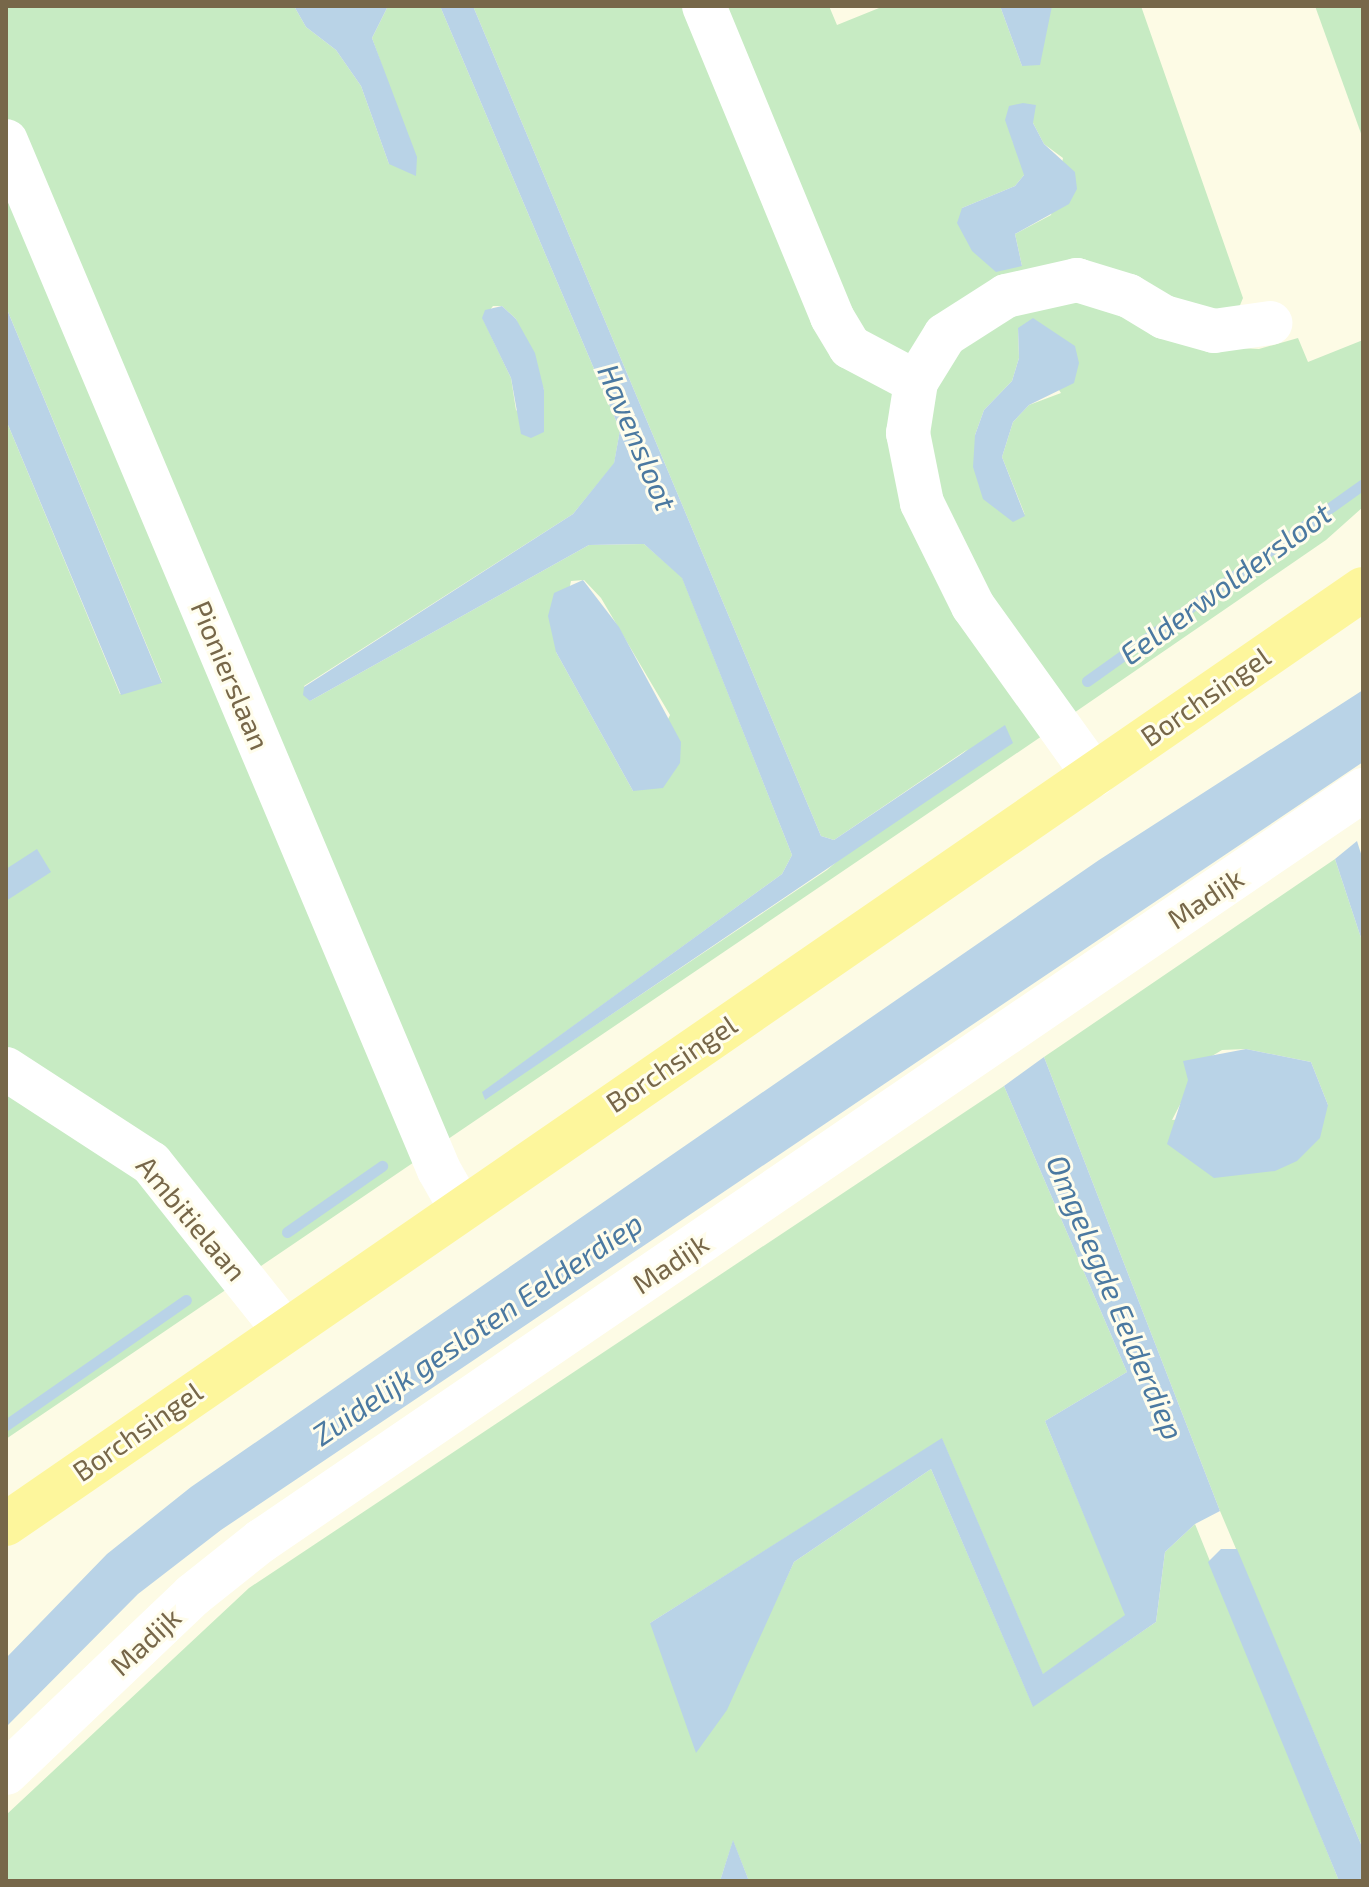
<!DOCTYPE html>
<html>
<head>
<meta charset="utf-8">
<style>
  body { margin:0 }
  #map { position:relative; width:1369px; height:1887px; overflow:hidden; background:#fdfbe5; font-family:"Exo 2",sans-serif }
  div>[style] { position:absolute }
  .green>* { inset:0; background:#c7ebc3 }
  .water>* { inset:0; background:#b9d3e7 }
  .stream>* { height:11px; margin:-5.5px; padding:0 5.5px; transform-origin:5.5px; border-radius:5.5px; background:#b9d3e7 }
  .minor>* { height:44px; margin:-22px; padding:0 22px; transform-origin:22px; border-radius:22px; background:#fff }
  .major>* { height:44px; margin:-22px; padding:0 22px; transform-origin:22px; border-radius:22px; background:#fdf69c }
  span { translate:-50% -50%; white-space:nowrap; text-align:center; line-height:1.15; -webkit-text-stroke:6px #fffdec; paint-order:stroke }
  .street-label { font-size:28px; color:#776749 }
  .water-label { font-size:30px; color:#4b79a1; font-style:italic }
  .frame { position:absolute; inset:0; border:8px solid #776749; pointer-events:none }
</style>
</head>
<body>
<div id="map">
  <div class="green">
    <i style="clip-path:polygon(evenodd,6px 6px,294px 6px,306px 27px,336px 50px,361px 86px,389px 164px,382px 66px,372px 38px,388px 6px,440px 6px,620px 430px,614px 464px,573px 514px,304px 686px,310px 701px,589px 545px,644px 544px,682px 577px,792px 855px,782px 874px,483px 1092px,485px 1099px,827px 870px,968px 749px,834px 840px,821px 836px,473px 6px,682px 6px,813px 323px,896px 395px,1042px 736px,6px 1439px,6px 420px,120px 694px,162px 682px,6px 307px,6px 6px,493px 306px,502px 306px,516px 319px,544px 390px,544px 432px,516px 410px,511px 378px,483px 319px,493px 306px,6px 6px,584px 580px,601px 598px,670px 715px,633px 791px,556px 652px,571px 581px,584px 580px)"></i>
    <i style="clip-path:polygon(evenodd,716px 6px,829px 6px,837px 25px,884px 6px,1000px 6px,1022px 66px,1052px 6px,1141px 6px,1243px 298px,1238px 310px,1224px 317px,1079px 267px,914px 360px,869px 344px,838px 302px,716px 6px,1033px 123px,1044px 144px,1063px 158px,1051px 215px,1015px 234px,1022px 266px,962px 208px,1015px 186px,1024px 175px,1024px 163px,1012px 140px,1033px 123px)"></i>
    <i style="clip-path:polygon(1315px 6px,1363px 6px,1363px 139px)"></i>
    <i style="clip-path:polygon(evenodd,1069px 296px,1202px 346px,1259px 349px,1298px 338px,1308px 362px,1363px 340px,1363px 507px,1326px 540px,1068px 717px,1003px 622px,930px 478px,929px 395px,945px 358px,979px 328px,1069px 296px,1018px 328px,1061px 393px,1029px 405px,1013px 422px,1002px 457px,1025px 515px,975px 435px,984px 410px,1012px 381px,1019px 358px,1018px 328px)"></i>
    <i style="clip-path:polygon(evenodd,1335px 859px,1363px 944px,1363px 1849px,1220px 1511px,1044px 1057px,1335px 859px,1246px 1049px,1311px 1062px,1328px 1105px,1172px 1120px,1202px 1062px,1222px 1050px,1246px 1049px)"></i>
    <i style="clip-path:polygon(1004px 1086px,1127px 1372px,1045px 1421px,1126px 1615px,1043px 1675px,942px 1439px,650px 1623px,748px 1660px,794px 1562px,931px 1469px,1033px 1706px,1156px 1622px,1165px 1552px,1195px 1524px,1339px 1881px,749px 1881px,733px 1841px,720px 1881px,6px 1881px,6px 1815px,249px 1588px)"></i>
  </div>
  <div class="water">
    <i style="clip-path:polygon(294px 6px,388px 6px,372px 38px,417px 157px,416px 176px,389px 164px,361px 86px,336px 50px,306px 27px)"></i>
    <i style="clip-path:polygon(440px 6px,473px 6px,821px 836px,834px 840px,1005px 725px,1013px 743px,485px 1100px,482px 1092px,782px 874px,792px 855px,682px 578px,644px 544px,589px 545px,310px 701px,303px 695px,304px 687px,573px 514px,614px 463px,620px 430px)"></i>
    <i style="clip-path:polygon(1000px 6px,1052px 6px,1040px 65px,1022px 66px)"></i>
    <i style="clip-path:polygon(1023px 103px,1036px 105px,1033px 123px,1044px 144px,1075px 172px,1077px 189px,1069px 204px,1015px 234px,1022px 266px,996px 272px,972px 251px,957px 223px,962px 208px,1015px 186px,1024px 175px,1005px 120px,1009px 106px)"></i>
    <i style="clip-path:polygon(502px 306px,516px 319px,535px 353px,544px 390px,544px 432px,531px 438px,521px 434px,511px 378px,482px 318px,485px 310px)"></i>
    <i style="clip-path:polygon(6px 307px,162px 683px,121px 695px,6px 420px)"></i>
    <i style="clip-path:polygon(1033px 318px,1075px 346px,1079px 363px,1074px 383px,1029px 405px,1013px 422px,1002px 457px,1025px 516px,1013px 522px,983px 499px,973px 467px,975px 435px,984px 410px,1012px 381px,1019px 358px,1018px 328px)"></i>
    <i style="clip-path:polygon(583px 580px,619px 627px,681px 742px,680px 763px,663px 788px,633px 791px,556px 652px,548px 616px,554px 593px)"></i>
    <i style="clip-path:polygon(1363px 690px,1363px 762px,221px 1530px,138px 1594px,6px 1727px,6px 1658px,107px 1554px,191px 1487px,1099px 860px)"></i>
    <i style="clip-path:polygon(1357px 841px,1363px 860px,1363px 944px,1335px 859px)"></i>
    <i style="clip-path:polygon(37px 849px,51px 872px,6px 901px,6px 869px)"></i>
    <i style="clip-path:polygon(1246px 1049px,1311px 1062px,1328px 1105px,1320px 1138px,1297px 1161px,1275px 1171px,1214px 1178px,1167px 1144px,1188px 1080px,1183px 1061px)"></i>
    <i style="clip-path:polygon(1044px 1057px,1220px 1511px,1195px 1524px,1165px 1552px,1156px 1622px,1033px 1707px,931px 1469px,794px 1562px,727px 1710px,696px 1753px,650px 1623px,942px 1438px,1043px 1674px,1125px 1615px,1045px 1421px,1127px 1372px,1004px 1086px)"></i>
    <i style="clip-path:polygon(1221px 1549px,1237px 1549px,1363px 1849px,1363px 1881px,1339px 1881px,1208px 1562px)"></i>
    <i style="clip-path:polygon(733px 1840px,749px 1881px,720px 1881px)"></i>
  </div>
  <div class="stream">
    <i style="left:1087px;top:681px;width:339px;rotate:-35.5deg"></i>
    <i style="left:287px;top:1232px;width:116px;rotate:-34.8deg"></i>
    <i style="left:6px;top:1425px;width:219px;rotate:-34.8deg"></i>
  </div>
  <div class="minor">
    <i style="left:704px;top:6px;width:336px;rotate:67.6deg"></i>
    <i style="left:832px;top:317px;width:35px;rotate:59deg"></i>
    <i style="left:850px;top:347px;width:75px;rotate:27.9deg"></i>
    <i style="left:916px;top:382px;width:52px;rotate:98.9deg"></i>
    <i style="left:908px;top:433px;width:71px;rotate:78.7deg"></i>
    <i style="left:922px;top:503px;width:115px;rotate:63.7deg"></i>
    <i style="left:973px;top:606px;width:208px;rotate:54.4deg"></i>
    <i style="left:6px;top:141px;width:1116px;rotate:67.18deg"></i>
    <i style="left:439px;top:1170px;width:43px;rotate:60.4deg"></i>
    <i style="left:916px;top:382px;width:55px;rotate:-58.3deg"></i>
    <i style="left:945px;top:335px;width:72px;rotate:-32.6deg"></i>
    <i style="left:1006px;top:296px;width:73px;rotate:-12.7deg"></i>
    <i style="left:1077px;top:280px;width:54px;rotate:17.1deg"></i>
    <i style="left:1129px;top:296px;width:41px;rotate:31deg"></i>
    <i style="left:1164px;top:317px;width:52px;rotate:15.6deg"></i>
    <i style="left:1214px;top:331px;width:57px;rotate:-8.1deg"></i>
    <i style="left:6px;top:1069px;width:173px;rotate:33deg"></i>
    <i style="left:151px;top:1163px;width:213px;rotate:51.5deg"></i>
    <i style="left:6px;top:1773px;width:258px;rotate:-43.6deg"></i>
    <i style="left:193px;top:1595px;width:87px;rotate:-38.5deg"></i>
    <i style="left:261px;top:1541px;width:1334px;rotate:-34.27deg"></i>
  </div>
  <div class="major">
    <i style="left:6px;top:1524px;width:1648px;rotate:-34.57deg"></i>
  </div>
  <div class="street-label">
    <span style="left:231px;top:675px;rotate:67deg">Pionierslaan</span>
    <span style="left:1205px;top:696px;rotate:-35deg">Borchsingel</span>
    <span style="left:1205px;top:898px;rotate:-34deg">Madijk</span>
    <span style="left:671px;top:1063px;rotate:-34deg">Borchsingel</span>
    <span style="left:192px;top:1218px;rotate:50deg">Ambitielaan</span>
    <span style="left:670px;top:1263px;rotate:-34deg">Madijk</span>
    <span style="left:137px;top:1431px;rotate:-35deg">Borchsingel</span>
    <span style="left:145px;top:1641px;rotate:-43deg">Madijk</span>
  </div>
  <div class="water-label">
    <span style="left:638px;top:437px;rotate:67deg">Havensloot</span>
    <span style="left:1225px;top:583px;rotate:-36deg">Eelderwoldersloot</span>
    <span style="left:1116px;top:1297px;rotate:67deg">Omgelegde Eelderdiep</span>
    <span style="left:477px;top:1328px;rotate:-34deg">Zuidelijk gesloten Eelderdiep</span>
  </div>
  <div class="frame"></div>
</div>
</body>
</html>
